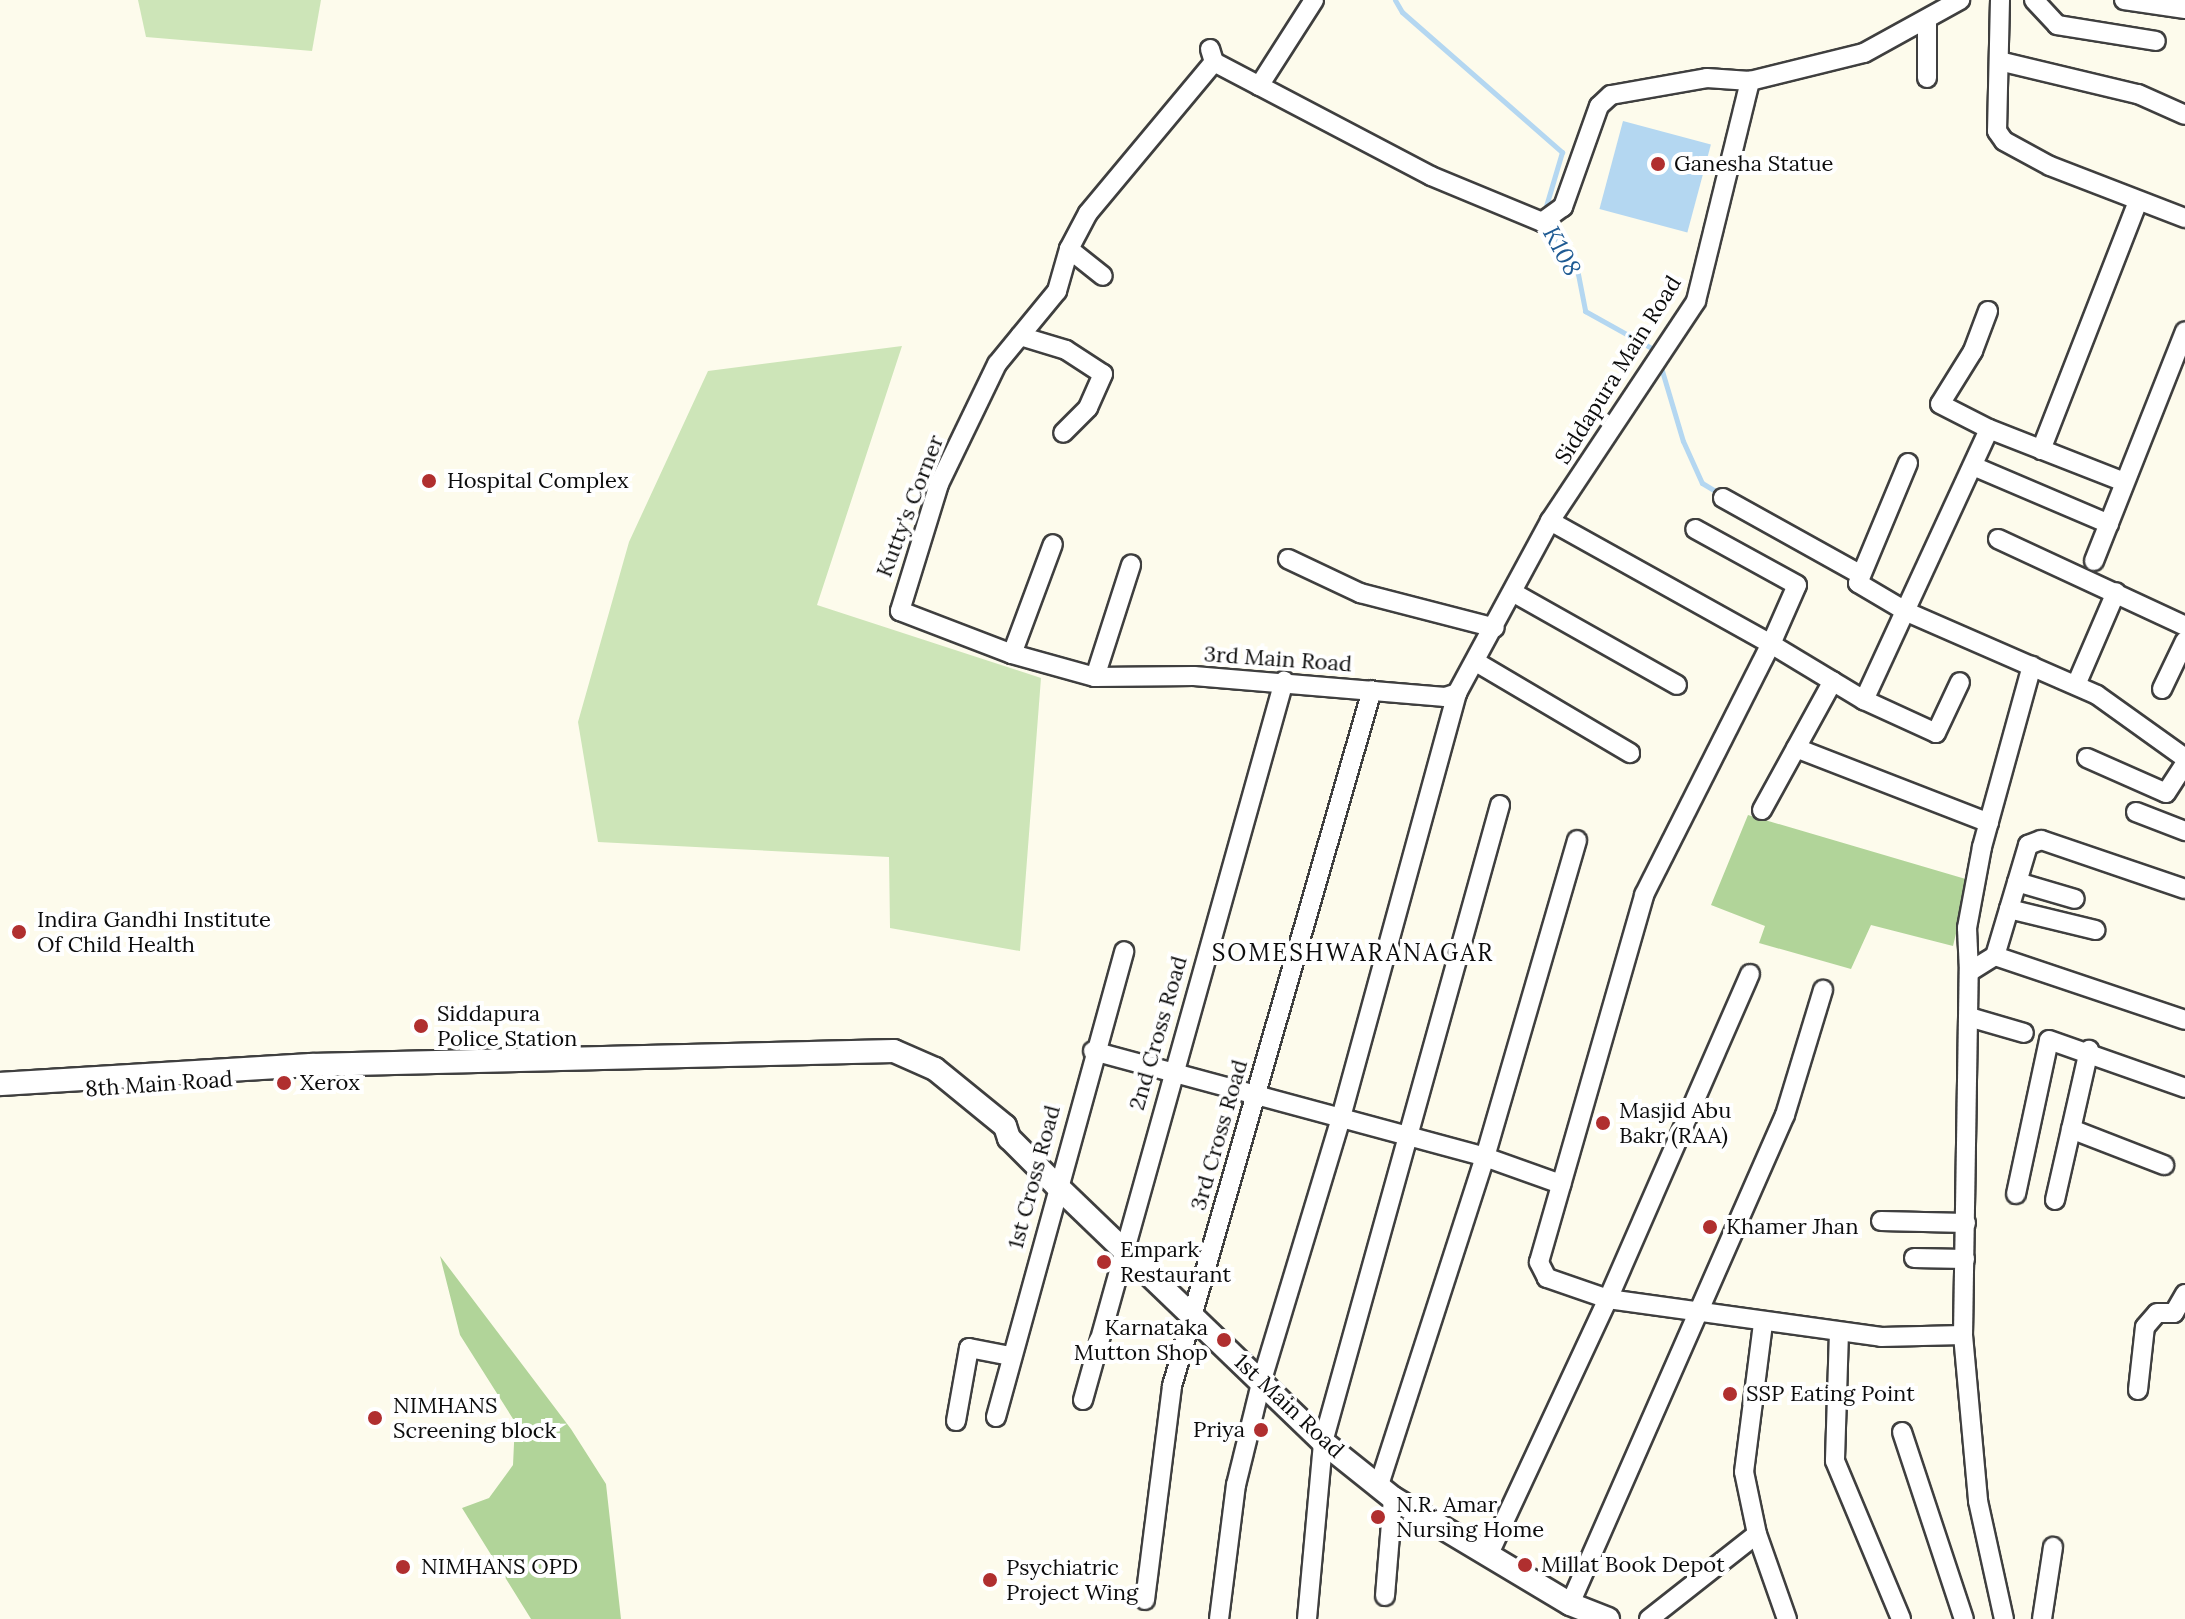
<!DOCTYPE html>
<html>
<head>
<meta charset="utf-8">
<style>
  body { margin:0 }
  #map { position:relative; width:2185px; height:1619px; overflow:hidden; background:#fdfbec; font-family:Lora,serif }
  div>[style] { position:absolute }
  .green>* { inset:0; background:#cde5b8 }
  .forest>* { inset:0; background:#b1d499 }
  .water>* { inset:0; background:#b4d7f1; transform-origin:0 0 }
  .stream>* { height:5px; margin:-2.5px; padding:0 2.5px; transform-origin:2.5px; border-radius:2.5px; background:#b4d7f1 }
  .roads { filter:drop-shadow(2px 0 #3f3f3f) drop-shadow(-2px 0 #3f3f3f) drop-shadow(0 2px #3f3f3f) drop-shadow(0 -2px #3f3f3f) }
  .minor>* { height:18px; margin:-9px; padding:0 9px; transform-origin:9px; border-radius:9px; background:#fff }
  .tertiary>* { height:22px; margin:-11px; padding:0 11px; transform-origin:11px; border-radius:11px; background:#fff }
  .dots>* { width:22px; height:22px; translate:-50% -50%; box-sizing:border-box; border:4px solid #fff; border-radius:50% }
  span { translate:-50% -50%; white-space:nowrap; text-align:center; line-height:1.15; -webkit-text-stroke:8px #fff; paint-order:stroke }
  .poi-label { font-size:22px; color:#0c0c0c }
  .left { translate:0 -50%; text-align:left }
  .right { translate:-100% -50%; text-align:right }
  .street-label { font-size:22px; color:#0c0c0c }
  .water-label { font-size:24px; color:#1f5b93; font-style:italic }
  .neighbourhood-label { font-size:24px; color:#0c0c0c; letter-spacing:2px }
</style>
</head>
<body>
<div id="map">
  <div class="green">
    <i style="clip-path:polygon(138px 0,321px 0,312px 51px,146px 37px)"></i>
    <i style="clip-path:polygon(902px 346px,817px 605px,1041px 678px,1020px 951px,890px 928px,889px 857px,598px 842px,578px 722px,629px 542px,708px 371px)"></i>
  </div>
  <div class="forest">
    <i style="clip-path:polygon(1748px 815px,1969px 880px,1953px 946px,1871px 925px,1851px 969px,1759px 943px,1765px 926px,1711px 905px)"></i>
    <i style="clip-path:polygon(440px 1256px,571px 1429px,606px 1484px,621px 1619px,531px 1619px,462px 1508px,489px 1498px,513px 1465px,515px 1422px,460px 1335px)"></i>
  </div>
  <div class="water">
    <i style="left:1623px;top:121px;width:91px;height:91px;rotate:15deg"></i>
  </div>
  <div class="stream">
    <i style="left:1395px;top:0;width:14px;rotate:60deg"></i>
    <i style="left:1402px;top:12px;width:213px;rotate:41.2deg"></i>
    <i style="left:1562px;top:152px;width:67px;rotate:106.5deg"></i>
    <i style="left:1548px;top:225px;width:57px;rotate:58.5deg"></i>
    <i style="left:1578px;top:274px;width:38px;rotate:79deg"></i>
    <i style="left:1585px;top:311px;width:82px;rotate:29.1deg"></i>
    <i style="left:1660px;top:364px;width:80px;rotate:73.4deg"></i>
    <i style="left:1683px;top:441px;width:46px;rotate:65.7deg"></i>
    <i style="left:1702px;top:483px;width:23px;rotate:31deg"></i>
  </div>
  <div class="roads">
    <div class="minor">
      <i style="left:2000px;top:0;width:131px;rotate:91.3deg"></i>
      <i style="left:1997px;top:131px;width:12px;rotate:55deg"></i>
      <i style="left:2004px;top:141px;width:52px;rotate:28.5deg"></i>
      <i style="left:2050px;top:166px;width:145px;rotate:21.1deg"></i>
      <i style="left:2034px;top:0;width:34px;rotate:47deg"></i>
      <i style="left:2057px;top:25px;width:100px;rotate:9.2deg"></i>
      <i style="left:2124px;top:0;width:62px;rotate:8.4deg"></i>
      <i style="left:1927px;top:19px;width:59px;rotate:90deg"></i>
      <i style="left:1210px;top:49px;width:14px;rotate:73deg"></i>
      <i style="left:1214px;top:62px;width:245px;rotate:27.7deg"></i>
      <i style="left:1431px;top:176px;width:120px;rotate:22.5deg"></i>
      <i style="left:1542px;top:222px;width:26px;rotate:-36deg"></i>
      <i style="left:1563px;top:207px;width:107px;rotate:-70.4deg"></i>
      <i style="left:1599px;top:106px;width:16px;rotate:-43deg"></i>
      <i style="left:1611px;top:95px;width:97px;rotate:-10deg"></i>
      <i style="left:1707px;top:78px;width:43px;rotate:4deg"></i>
      <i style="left:1999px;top:61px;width:143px;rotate:13.4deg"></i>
      <i style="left:2138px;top:94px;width:51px;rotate:24.1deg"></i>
      <i style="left:1214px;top:62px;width:197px;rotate:129.8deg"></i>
      <i style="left:1088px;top:213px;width:41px;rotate:117.8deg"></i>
      <i style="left:1069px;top:249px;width:44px;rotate:105.9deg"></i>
      <i style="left:1057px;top:291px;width:94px;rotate:129.4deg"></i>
      <i style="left:997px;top:364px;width:133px;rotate:115.8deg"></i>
      <i style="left:939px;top:484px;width:133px;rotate:107.1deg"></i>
      <i style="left:900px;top:611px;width:120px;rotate:21deg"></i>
      <i style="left:1012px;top:654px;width:86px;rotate:15.5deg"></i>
      <i style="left:1095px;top:677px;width:99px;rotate:-0.6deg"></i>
      <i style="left:1194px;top:676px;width:252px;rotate:4.8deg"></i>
      <i style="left:1445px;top:697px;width:13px;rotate:-18deg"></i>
      <i style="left:1259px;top:86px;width:102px;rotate:-57.4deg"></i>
      <i style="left:1069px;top:249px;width:43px;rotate:38.5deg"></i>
      <i style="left:1988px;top:311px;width:43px;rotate:110.6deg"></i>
      <i style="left:1973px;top:351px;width:62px;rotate:121.9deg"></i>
      <i style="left:1940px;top:404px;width:55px;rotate:27deg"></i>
      <i style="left:1989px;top:429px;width:145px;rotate:21.4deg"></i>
      <i style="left:1020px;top:336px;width:48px;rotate:16.9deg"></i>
      <i style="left:1066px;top:350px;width:44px;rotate:33deg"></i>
      <i style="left:1103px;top:374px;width:37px;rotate:114deg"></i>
      <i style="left:1088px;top:408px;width:35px;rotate:135deg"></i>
      <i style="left:2041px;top:450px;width:267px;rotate:-68.7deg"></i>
      <i style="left:1908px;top:463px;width:130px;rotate:112.6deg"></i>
      <i style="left:1858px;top:583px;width:57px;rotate:30.6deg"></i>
      <i style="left:1907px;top:612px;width:207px;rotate:23.6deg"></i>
      <i style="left:2097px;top:695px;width:108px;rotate:35.6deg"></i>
      <i style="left:1973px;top:466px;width:148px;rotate:23.1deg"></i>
      <i style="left:1723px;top:498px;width:154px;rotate:29.1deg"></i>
      <i style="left:1550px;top:521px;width:253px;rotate:29.1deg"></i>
      <i style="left:1771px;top:644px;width:64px;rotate:-66.2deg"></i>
      <i style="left:1797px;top:585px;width:116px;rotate:-151.2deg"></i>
      <i style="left:1998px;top:539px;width:206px;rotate:24.9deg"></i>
      <i style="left:1288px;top:559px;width:80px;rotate:25.3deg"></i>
      <i style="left:1360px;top:593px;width:139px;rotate:14.5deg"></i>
      <i style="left:2094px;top:561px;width:247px;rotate:-68.4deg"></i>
      <i style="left:1514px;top:593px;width:187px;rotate:29.4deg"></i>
      <i style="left:1012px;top:654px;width:117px;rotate:-69.6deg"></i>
      <i style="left:1476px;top:662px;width:179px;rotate:30.6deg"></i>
      <i style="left:1095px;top:677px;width:118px;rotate:-72.2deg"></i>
      <i style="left:2076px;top:685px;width:101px;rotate:-66.7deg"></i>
      <i style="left:2162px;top:689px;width:53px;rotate:-64.4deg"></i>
      <i style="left:1864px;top:700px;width:79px;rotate:24.6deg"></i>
      <i style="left:1936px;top:733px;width:56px;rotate:-64.8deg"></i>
      <i style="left:1796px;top:748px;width:207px;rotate:21.2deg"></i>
      <i style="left:2087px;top:758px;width:86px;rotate:23.9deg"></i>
      <i style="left:2166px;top:793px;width:35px;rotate:-57deg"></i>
      <i style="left:1762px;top:810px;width:147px;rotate:-61.2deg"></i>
      <i style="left:2136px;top:812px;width:53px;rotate:21.2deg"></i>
      <i style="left:2017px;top:882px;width:60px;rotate:16.3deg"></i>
      <i style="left:2009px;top:909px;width:89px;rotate:13.7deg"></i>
      <i style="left:1995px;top:956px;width:200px;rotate:18.6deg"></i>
      <i style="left:1969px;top:972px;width:44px;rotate:-92.6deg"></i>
      <i style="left:1967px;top:928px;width:82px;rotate:-79.5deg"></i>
      <i style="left:1982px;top:847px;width:188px;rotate:-74.6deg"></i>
      <i style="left:1750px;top:974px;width:355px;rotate:113.6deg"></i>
      <i style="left:1608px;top:1299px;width:276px;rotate:7.9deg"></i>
      <i style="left:1881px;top:1337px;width:82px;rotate:-1.4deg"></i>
      <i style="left:1963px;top:1335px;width:167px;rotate:84.8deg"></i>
      <i style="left:1978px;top:1501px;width:121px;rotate:77.6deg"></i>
      <i style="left:1969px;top:1017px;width:57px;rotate:16.2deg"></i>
      <i style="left:1093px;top:1051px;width:406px;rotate:15.1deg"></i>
      <i style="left:1485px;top:1157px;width:81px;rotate:19.6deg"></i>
      <i style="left:2071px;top:1129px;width:100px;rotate:21.2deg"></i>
      <i style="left:2016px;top:1194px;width:157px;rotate:-77.9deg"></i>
      <i style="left:2049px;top:1040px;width:144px;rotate:19.4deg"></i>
      <i style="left:2055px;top:1200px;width:154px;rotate:-77.2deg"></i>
      <i style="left:1881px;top:1221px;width:85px;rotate:1.3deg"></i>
      <i style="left:1914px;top:1258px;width:51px;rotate:1.1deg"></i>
      <i style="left:1839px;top:1332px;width:129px;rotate:91.8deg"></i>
      <i style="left:1835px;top:1461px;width:171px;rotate:67.3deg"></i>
      <i style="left:1963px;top:1335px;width:363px;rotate:-89.1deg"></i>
      <i style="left:1969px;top:972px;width:31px;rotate:-32deg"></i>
      <i style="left:1995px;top:956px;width:116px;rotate:-73.4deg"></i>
      <i style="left:2028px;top:845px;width:14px;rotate:-21deg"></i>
      <i style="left:2041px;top:840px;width:152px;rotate:18.8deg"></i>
      <i style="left:2138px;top:1390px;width:63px;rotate:-83.7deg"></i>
      <i style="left:2145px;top:1327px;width:18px;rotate:-49deg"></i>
      <i style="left:2157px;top:1313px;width:17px"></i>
      <i style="left:2174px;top:1313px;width:22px;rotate:-60deg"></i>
      <i style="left:1083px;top:1400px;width:747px;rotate:-74.38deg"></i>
      <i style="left:996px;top:1417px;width:483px;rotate:-74.6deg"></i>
      <i style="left:956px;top:1421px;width:74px;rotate:-79.9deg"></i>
      <i style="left:969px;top:1348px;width:42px;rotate:11deg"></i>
      <i style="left:1902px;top:1432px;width:197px;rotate:71.7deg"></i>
      <i style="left:1379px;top:1485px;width:345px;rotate:-72.1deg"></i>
      <i style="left:1485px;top:1157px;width:330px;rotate:-73.8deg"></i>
      <i style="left:1757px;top:1534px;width:63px;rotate:-101.8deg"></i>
      <i style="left:1744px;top:1472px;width:150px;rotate:-82.7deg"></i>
      <i style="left:1488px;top:1556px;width:284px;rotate:-65deg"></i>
      <i style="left:1608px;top:1299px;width:65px;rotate:-161deg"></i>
      <i style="left:1547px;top:1278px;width:18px;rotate:-117deg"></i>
      <i style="left:1539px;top:1262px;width:382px;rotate:-74deg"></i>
      <i style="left:1644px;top:895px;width:281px;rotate:-63.2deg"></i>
      <i style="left:1771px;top:644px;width:109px;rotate:31.1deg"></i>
      <i style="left:1864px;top:700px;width:298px;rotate:-65.2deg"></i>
      <i style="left:1385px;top:1596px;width:98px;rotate:-85.3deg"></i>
      <i style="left:1145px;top:1600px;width:216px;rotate:-82.8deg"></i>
      <i style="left:1172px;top:1386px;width:724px;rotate:-73.97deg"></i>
      <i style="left:1570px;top:1604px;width:534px;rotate:-66.27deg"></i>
      <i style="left:1785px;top:1115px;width:131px;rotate:-73.1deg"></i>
      <i style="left:1219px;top:1619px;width:135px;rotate:-82.8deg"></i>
      <i style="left:1236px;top:1485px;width:105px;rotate:-76.2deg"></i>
      <i style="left:1261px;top:1383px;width:274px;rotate:-73.2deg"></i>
      <i style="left:1340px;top:1121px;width:444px;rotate:-74.7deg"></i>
      <i style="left:1457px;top:693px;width:196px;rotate:-61.6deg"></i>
      <i style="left:1550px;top:521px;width:264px;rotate:-56.4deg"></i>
      <i style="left:1696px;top:301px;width:227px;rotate:-76.2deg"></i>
      <i style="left:1750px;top:81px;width:117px;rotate:-13.8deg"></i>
      <i style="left:1864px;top:53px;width:110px;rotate:-28.9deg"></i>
      <i style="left:1307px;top:1619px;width:178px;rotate:-84.8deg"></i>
      <i style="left:1323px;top:1442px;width:661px;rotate:-74.47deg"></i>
      <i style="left:1649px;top:1619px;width:137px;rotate:-38.2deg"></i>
      <i style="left:1757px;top:1534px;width:90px;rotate:70.6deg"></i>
      <i style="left:2042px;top:1619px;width:73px;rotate:-81.3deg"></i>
    </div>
    <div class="tertiary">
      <i style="left:0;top:1084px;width:312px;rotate:-3.5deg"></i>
      <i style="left:311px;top:1065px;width:583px;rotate:-1.38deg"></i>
      <i style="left:894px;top:1051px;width:45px;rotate:23.7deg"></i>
      <i style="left:935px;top:1069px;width:90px;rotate:39.2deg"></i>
      <i style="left:1005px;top:1126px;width:13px;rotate:72deg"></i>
      <i style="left:1009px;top:1138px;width:66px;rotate:45deg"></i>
      <i style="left:1056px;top:1185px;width:371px;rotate:43.9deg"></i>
      <i style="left:1323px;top:1442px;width:90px;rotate:38.7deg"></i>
      <i style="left:1393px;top:1498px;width:206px;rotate:30.9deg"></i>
      <i style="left:1570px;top:1604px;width:41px;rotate:21.5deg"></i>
    </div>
  </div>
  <div class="dots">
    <i style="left:1658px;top:164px;background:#b02f2f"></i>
    <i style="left:429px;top:481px;background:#b02f2f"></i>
    <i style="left:19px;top:932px;background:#b02f2f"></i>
    <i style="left:421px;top:1026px;background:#b02f2f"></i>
    <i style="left:284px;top:1083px;background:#b02f2f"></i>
    <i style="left:1603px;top:1123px;background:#b02f2f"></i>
    <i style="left:1710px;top:1227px;background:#b02f2f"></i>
    <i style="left:1104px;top:1262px;background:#b02f2f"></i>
    <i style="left:1224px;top:1340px;background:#b02f2f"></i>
    <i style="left:1730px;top:1394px;background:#b02f2f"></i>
    <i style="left:375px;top:1418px;background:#b02f2f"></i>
    <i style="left:1261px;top:1430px;background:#b02f2f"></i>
    <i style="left:1378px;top:1517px;background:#b02f2f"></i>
    <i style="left:1525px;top:1565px;background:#b02f2f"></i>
    <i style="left:403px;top:1567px;background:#b02f2f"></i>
    <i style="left:990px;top:1580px;background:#b02f2f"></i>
  </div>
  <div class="poi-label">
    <span class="left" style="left:1674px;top:164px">Ganesha Statue</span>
    <span class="left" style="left:447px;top:481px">Hospital Complex</span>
    <span class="left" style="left:37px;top:932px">Indira Gandhi Institute<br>Of Child Health</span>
    <span class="left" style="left:437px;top:1026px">Siddapura<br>Police Station</span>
    <span class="left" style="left:300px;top:1083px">Xerox</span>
    <span class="left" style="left:1619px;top:1123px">Masjid Abu<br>Bakr (RAA)</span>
    <span class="left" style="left:1726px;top:1227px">Khamer Jhan</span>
    <span class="left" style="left:1120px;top:1262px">Empark<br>Restaurant</span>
    <span class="right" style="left:1208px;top:1340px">Karnataka<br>Mutton Shop</span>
    <span class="left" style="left:1746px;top:1394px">SSP Eating Point</span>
    <span class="left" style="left:393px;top:1418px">NIMHANS<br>Screening block</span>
    <span class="right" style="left:1245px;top:1430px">Priya</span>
    <span class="left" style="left:1396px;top:1517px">N.R. Amar<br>Nursing Home</span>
    <span class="left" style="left:1541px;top:1565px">Millat Book Depot</span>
    <span class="left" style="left:421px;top:1567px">NIMHANS OPD</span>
    <span class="left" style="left:1006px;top:1580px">Psychiatric<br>Project Wing</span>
  </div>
  <div class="street-label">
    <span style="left:1618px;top:370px;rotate:-58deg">Siddapura Main Road</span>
    <span style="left:910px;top:506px;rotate:-69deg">Kutty's Corner</span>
    <span style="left:1278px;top:659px;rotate:4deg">3rd Main Road</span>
    <span style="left:1158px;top:1033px;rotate:-74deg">2nd Cross Road</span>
    <span style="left:159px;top:1084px;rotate:-4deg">8th Main Road</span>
    <span style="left:1219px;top:1135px;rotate:-74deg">3rd Cross Road</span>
    <span style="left:1034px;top:1177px;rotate:-75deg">1st Cross Road</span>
    <span style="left:1289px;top:1406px;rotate:43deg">1st Main Road</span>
  </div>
  <div class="water-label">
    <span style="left:1562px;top:251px;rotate:61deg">K108</span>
  </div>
  <div class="neighbourhood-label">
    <span style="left:1353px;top:953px">SOMESHWARANAGAR</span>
  </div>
</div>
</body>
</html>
